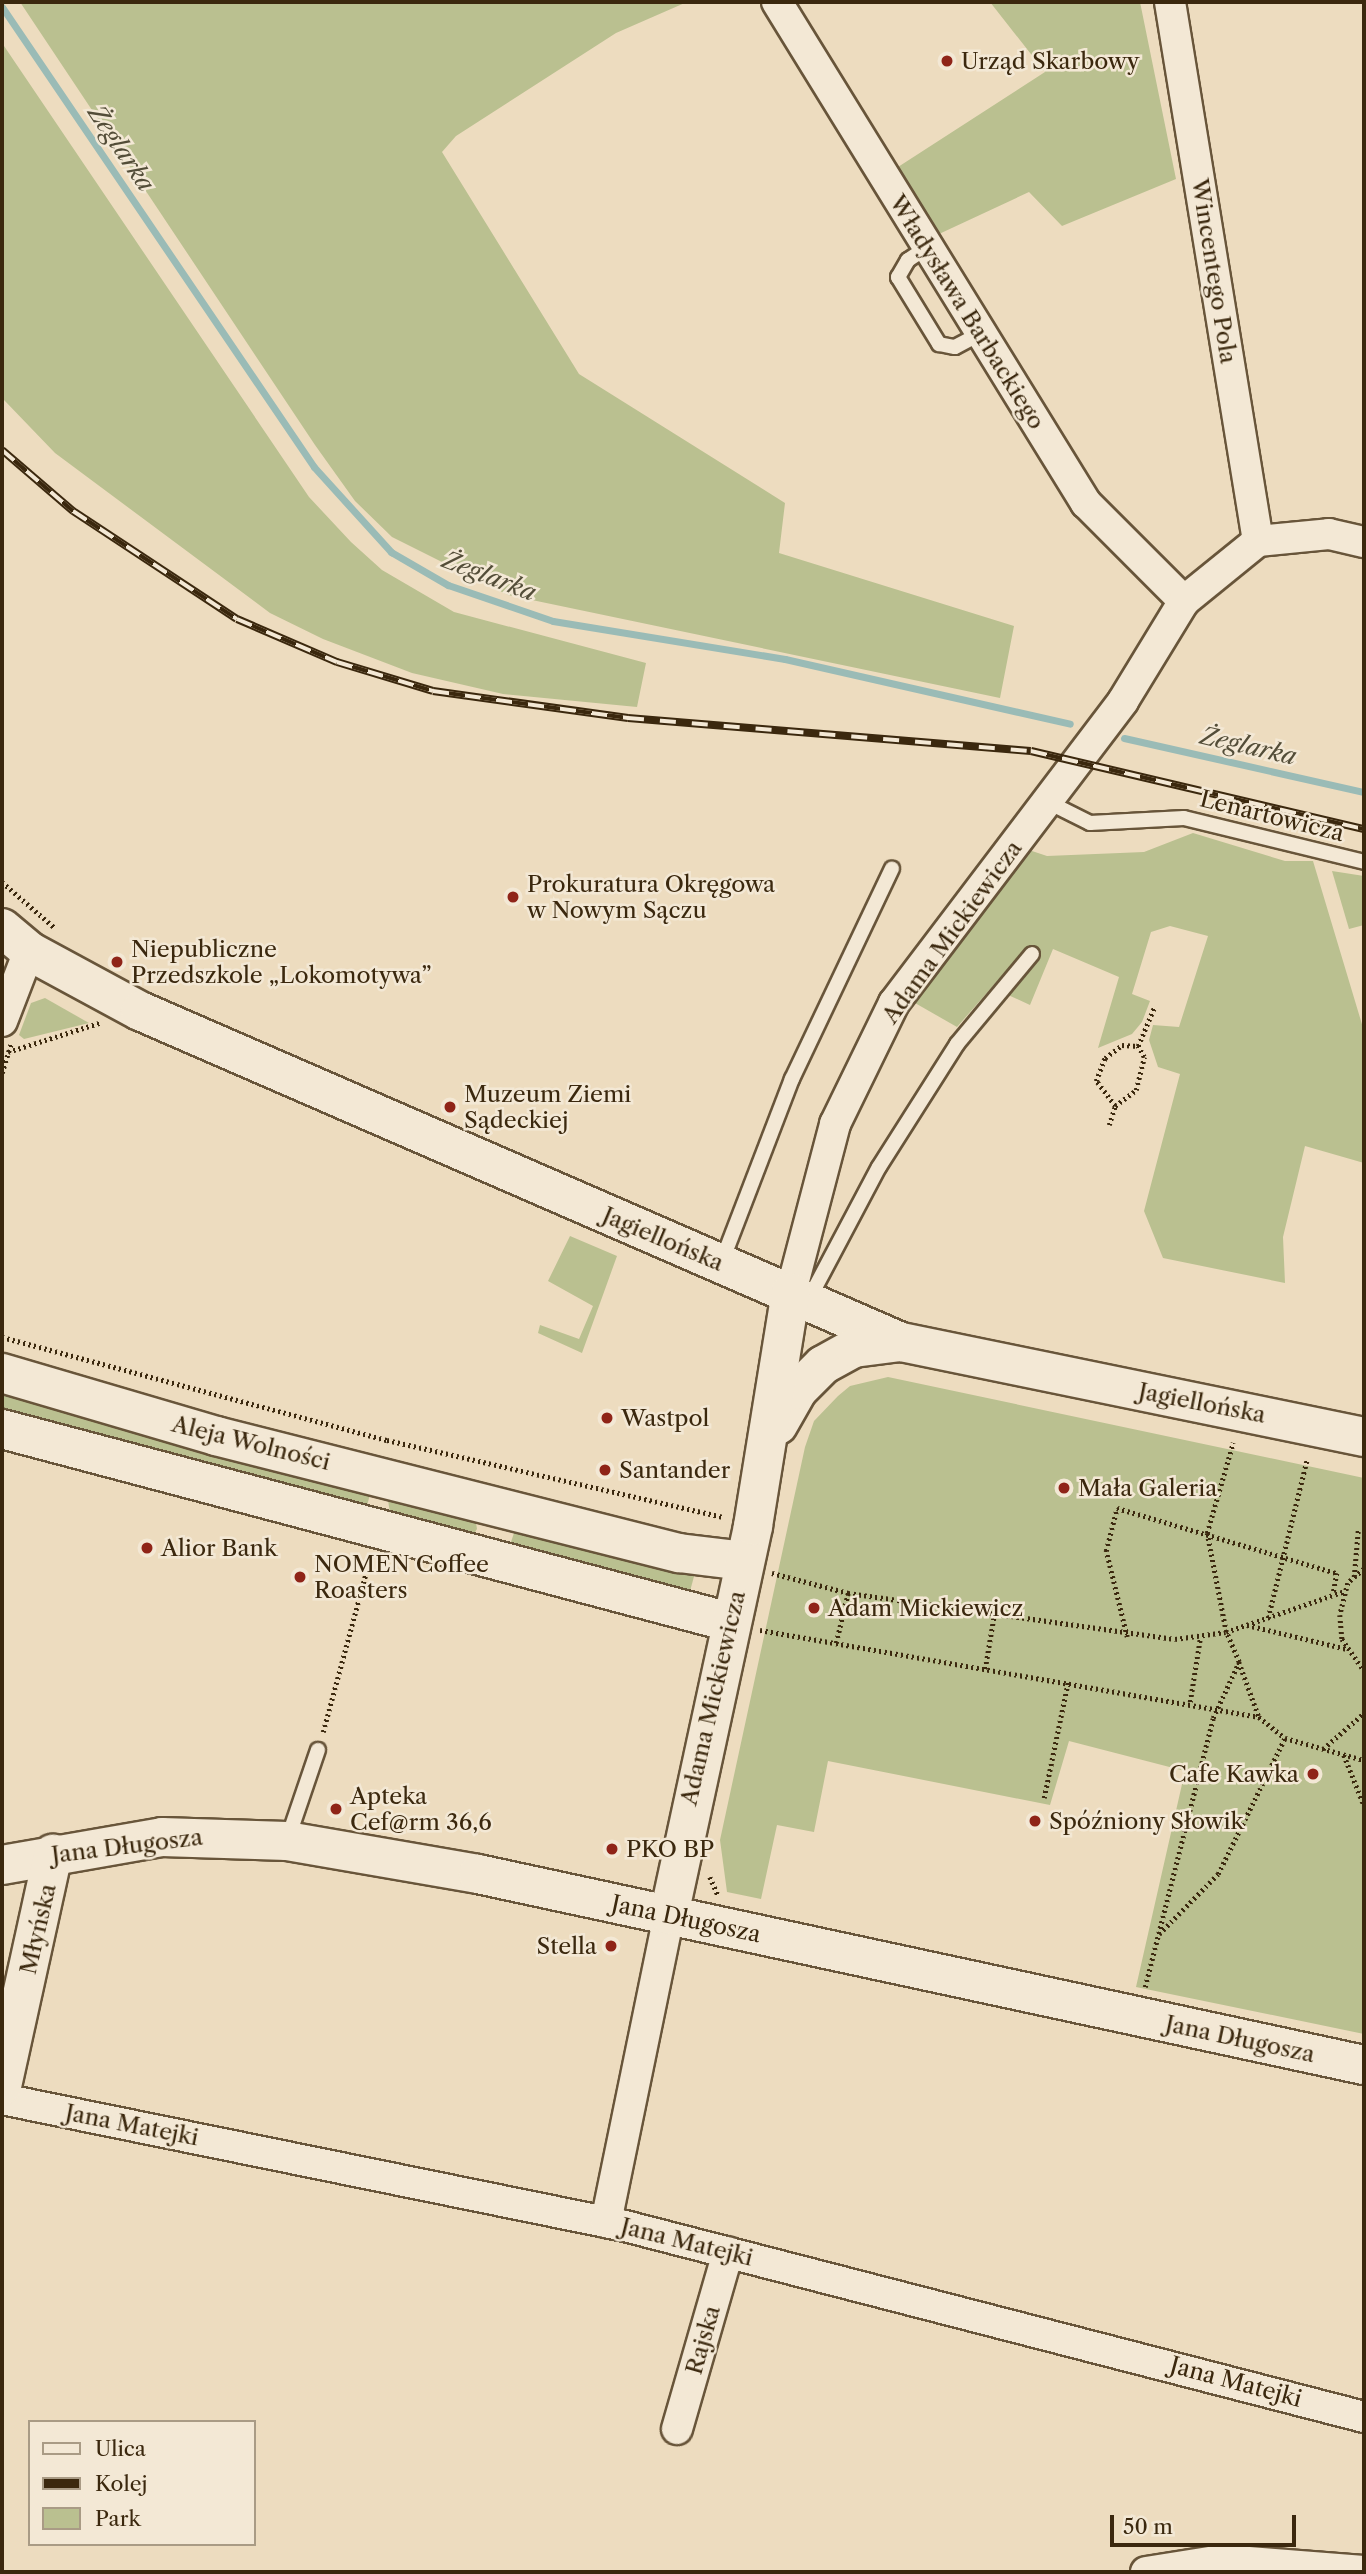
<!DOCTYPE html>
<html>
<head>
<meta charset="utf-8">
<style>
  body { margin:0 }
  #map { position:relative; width:1366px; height:2574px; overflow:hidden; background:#eddcbf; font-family:"Libre Caslon Text",serif }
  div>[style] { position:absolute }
  .green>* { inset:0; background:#bac090; transform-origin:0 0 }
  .stream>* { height:7px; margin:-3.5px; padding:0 3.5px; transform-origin:3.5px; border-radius:3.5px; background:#9abbb6 }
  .path>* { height:4.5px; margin-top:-2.25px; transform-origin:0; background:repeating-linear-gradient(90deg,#3b280e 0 2px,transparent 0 5.5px) }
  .roads { filter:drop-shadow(2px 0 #68553a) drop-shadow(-2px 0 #68553a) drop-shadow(0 2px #68553a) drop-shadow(0 -2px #68553a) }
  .lane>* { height:14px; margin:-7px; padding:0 7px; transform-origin:7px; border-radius:7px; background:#f3e8d5 }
  .street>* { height:30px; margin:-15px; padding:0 15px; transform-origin:15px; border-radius:15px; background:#f3e8d5 }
  .secondary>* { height:38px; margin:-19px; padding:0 19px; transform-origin:19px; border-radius:19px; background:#f3e8d5 }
  .rail>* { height:8px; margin-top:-4px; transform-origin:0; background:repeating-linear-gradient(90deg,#f3e8d5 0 16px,#3b280e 0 32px); box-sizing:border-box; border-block:2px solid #3b280e }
  .dots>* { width:19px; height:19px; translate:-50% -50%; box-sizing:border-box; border:4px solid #f3e8d5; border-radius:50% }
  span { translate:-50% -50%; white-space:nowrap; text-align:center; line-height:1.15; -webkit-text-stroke:5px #f3e8d5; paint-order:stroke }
  .poi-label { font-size:23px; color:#3b280e }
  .left { translate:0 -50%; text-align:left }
  .right { translate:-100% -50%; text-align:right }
  .street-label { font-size:23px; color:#3b280e }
  .water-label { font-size:24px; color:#534d38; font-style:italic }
  .frame { position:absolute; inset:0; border:4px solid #3b280e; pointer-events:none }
  .legend { position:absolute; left:28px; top:2420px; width:228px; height:126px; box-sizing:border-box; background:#f3e8d5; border:2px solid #a99b85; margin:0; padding:9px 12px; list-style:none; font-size:21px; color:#3b280e }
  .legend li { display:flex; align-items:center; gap:14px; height:35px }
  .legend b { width:35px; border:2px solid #a99b85 }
  .scale { position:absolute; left:1110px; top:2515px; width:186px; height:32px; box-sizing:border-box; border:4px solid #3b280e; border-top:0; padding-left:9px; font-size:21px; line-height:24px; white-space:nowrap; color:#3b280e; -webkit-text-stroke:5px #f3e8d5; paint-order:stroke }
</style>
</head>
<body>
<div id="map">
  <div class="green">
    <i style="clip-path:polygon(20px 2px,687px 2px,616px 33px,456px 136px,442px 152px,579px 374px,785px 503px,779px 553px,1014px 626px,1000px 698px,508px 595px,392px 537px,355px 501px,315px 445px)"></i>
    <i style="clip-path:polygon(990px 2px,1140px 2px,1176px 179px,1062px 226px,1029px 192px,939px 234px,898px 167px,1045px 72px)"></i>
    <i style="clip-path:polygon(2px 43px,309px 497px,351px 542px,382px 570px,454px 612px,646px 663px,637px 707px,503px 694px,412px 673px,323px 639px,270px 613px,55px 453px,4px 400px)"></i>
    <i style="clip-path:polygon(1193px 833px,1285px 861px,1313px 861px,1364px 1031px,1364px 1163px,1305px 1146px,1283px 1237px,1285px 1283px,1163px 1258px,1144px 1211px,1180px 1074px,1158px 1067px,1149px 1040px,1153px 1025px,1179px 1027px,1208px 936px,1170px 926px,1151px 932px,1132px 994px,1150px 1001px,1142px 1022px,1132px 1034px,1098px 1048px,1119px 977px,1053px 949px,1030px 1005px,1006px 994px,1025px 970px,1005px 972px,957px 1027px,915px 1003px,927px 975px,1029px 850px,1047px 856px,1144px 852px)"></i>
    <i style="clip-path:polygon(1332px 871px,1364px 876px,1364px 925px,1349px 929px)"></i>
    <i style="clip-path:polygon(45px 998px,89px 1023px,24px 1039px,19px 1035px,31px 1003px)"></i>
    <i style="clip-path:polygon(570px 1236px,617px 1256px,582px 1353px,538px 1333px,540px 1325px,579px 1339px,593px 1306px,548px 1281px)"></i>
    <i style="clip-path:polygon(888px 1377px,1364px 1478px,1364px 2034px,1136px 1987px,1185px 1771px,1069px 1741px,1050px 1805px,828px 1761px,814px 1832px,777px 1825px,761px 1899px,727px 1892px,720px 1840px,805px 1447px,814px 1421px,838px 1396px,850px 1386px)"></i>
    <i style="left:2px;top:1388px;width:383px;height:30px;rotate:15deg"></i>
    <i style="clip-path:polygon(387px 1493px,475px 1517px,477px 1529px,473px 1535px,391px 1520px)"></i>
    <i style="clip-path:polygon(516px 1527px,696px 1569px,689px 1595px,510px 1545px)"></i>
  </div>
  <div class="stream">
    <i style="left:2px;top:7px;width:556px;rotate:55.85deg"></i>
    <i style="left:314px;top:467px;width:115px;rotate:47.8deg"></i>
    <i style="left:391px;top:552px;width:66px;rotate:30.1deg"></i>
    <i style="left:448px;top:585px;width:111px;rotate:18.9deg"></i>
    <i style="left:553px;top:621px;width:235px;rotate:9.3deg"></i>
    <i style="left:785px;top:659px;width:292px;rotate:12.8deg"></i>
    <i style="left:1124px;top:738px;width:246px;rotate:12.7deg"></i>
  </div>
  <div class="path">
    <i style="left:2px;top:882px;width:69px;rotate:40.9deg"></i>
    <i style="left:8px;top:1052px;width:96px;rotate:-17.7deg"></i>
    <i style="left:2px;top:1073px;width:30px;rotate:-73deg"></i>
    <i style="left:1115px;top:1106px;width:31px;rotate:-127deg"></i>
    <i style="left:1096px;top:1081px;width:25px;rotate:-69deg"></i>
    <i style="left:1105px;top:1058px;width:21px;rotate:-37deg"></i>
    <i style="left:1122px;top:1045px;width:16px;rotate:4deg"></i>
    <i style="left:1109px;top:1125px;width:20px;rotate:-72deg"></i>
    <i style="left:1115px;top:1106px;width:26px;rotate:-37deg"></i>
    <i style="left:1136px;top:1090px;width:34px;rotate:-76deg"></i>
    <i style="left:1144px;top:1057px;width:13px;rotate:-119deg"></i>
    <i style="left:1138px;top:1046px;width:41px;rotate:-67.2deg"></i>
    <i style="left:2px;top:1337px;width:399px;rotate:15deg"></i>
    <i style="left:387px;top:1440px;width:345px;rotate:12.9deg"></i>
    <i style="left:1364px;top:1569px;width:21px;rotate:139deg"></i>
    <i style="left:1348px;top:1583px;width:33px;rotate:104deg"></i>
    <i style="left:1340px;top:1615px;width:24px;rotate:85deg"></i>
    <i style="left:1342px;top:1639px;width:38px;rotate:55deg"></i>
    <i style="left:772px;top:1573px;width:79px;rotate:14.7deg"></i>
    <i style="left:848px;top:1593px;width:330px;rotate:8deg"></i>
    <i style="left:1175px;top:1639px;width:51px;rotate:-7.8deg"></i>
    <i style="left:1226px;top:1632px;width:126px;rotate:-19deg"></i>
    <i style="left:1354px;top:1577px;width:47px;rotate:-85.1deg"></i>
    <i style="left:1268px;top:1618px;width:164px;rotate:-76.2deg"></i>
    <i style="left:1247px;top:1625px;width:103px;rotate:13.5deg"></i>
    <i style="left:760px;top:1630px;width:507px;rotate:9.89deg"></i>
    <i style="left:1127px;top:1637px;width:89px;rotate:-103.7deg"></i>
    <i style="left:1106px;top:1551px;width:44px;rotate:-75.7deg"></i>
    <i style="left:1117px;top:1508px;width:229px;rotate:16.5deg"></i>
    <i style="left:1337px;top:1573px;width:22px;rotate:100deg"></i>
    <i style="left:836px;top:1643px;width:51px;rotate:-76.5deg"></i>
    <i style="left:1239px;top:1662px;width:59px;rotate:70deg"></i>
    <i style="left:1259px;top:1717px;width:33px;rotate:39deg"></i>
    <i style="left:1285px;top:1738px;width:82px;rotate:15.6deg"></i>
    <i style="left:985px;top:1669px;width:55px;rotate:-80.5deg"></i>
    <i style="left:1190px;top:1702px;width:64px;rotate:-81deg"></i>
    <i style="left:323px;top:1732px;width:180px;rotate:-74.9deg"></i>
    <i style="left:1323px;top:1749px;width:55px;rotate:-41.3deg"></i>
    <i style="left:1344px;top:1755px;width:54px;rotate:68.2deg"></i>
    <i style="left:1044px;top:1798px;width:118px;rotate:-78.3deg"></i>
    <i style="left:710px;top:1877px;width:20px;rotate:66deg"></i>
    <i style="left:1159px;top:1934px;width:84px;rotate:-45.5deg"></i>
    <i style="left:1218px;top:1874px;width:152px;rotate:-63.8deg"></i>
    <i style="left:1145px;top:1987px;width:277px;rotate:-75.8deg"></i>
    <i style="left:1213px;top:1718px;width:62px;rotate:-65.1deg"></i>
    <i style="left:1239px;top:1662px;width:33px;rotate:-113deg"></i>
    <i style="left:1226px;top:1632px;width:101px;rotate:-100.9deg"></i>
    <i style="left:1207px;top:1533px;width:94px;rotate:-73.9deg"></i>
  </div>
  <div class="roads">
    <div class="lane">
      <i style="left:926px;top:248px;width:22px;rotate:146deg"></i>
      <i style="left:908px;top:260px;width:20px;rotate:120deg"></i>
      <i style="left:898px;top:277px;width:79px;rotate:58.5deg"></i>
      <i style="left:939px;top:344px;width:16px;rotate:11deg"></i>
      <i style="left:955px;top:347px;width:27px;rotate:-28deg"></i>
      <i style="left:1048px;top:802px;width:47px;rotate:26.6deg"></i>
      <i style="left:1090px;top:823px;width:94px;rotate:-3deg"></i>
      <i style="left:1184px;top:818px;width:185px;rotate:13.7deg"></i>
      <i style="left:722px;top:1261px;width:195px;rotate:-69deg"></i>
      <i style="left:792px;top:1079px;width:233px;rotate:-64.6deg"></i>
      <i style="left:809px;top:1299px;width:149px;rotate:-62.1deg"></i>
      <i style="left:879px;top:1167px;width:146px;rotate:-57.6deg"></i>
      <i style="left:957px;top:1044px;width:117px;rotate:-50.2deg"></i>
      <i style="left:288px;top:1838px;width:93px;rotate:-71.2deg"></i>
    </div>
    <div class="street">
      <i style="left:777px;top:2px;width:589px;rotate:58.34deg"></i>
      <i style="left:1086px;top:503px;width:139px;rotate:45deg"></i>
      <i style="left:1170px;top:2px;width:546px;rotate:80.73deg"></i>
      <i style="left:2px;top:1021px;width:75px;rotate:-68.9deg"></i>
      <i style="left:791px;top:1292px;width:174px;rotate:-75.3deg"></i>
      <i style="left:835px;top:1124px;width:135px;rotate:-64deg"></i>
      <i style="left:894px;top:1003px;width:379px;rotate:-52.8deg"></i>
      <i style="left:1123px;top:701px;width:117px;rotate:-58.6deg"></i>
      <i style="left:1184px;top:601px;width:95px;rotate:-39deg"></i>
      <i style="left:1258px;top:541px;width:71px;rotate:-5.6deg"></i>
      <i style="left:1329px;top:534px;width:36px;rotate:13deg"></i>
      <i style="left:2px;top:2099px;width:636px;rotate:11.52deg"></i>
      <i style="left:625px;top:2226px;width:763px;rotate:14.49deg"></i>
      <i style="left:606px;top:2222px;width:313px;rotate:-78.4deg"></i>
      <i style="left:677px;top:2429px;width:184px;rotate:-73.9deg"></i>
      <i style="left:1146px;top:2572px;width:78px;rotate:-8.9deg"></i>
      <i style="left:1223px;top:2560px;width:141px;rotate:4.5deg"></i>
    </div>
    <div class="secondary">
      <i style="left:2px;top:928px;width:35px;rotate:40deg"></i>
      <i style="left:29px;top:951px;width:126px;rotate:28.4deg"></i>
      <i style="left:140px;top:1011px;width:830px;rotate:23.51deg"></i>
      <i style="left:901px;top:1342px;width:473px;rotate:11.6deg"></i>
      <i style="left:2px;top:1373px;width:223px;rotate:16.4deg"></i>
      <i style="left:216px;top:1436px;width:478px;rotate:14.2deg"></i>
      <i style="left:679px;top:1553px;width:65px;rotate:7deg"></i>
      <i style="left:778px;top:1425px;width:40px;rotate:-60.3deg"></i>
      <i style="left:798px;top:1390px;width:35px;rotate:-45deg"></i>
      <i style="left:823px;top:1365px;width:35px;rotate:-29deg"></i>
      <i style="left:854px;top:1348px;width:47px;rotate:-7.3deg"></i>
      <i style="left:2px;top:1429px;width:753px;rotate:14.85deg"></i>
      <i style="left:2px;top:1865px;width:162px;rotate:-9.9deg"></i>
      <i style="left:162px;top:1837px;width:125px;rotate:1.8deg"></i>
      <i style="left:287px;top:1841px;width:194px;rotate:9.8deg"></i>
      <i style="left:478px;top:1874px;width:906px;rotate:12.17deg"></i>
      <i style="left:669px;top:1915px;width:398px;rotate:-77.8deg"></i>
      <i style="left:753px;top:1526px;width:237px;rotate:-80.8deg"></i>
      <i style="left:2px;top:2086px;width:238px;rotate:-77.6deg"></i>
    </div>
  </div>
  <div class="rail">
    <i style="left:2px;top:450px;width:94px;rotate:40.7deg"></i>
    <i style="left:73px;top:511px;width:196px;rotate:33.4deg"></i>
    <i style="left:237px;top:619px;width:109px;rotate:23.3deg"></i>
    <i style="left:337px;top:662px;width:100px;rotate:16.8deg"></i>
    <i style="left:433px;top:691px;width:197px;rotate:7.9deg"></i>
    <i style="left:628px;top:718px;width:404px;rotate:4.7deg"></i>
    <i style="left:1031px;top:751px;width:342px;rotate:13.2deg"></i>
  </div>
  <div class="dots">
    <i style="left:947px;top:61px;background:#8f2418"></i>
    <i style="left:513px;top:897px;background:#8f2418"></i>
    <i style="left:117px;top:962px;background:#8f2418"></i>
    <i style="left:450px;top:1107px;background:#8f2418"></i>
    <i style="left:607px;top:1418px;background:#8f2418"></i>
    <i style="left:605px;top:1470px;background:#8f2418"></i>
    <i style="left:1064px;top:1488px;background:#8f2418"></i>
    <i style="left:147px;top:1548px;background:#8f2418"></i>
    <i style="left:300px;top:1577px;background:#8f2418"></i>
    <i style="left:814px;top:1608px;background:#8f2418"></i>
    <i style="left:1313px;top:1774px;background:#8f2418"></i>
    <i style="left:336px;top:1809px;background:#8f2418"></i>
    <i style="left:1035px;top:1821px;background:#8f2418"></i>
    <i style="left:612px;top:1849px;background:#8f2418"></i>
    <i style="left:611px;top:1946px;background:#8f2418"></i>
  </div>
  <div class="poi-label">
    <span class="left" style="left:961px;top:61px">Urząd Skarbowy</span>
    <span class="left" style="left:527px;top:897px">Prokuratura Okręgowa<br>w Nowym Sączu</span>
    <span class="left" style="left:131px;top:962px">Niepubliczne<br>Przedszkole „Lokomotywa”</span>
    <span class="left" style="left:464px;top:1107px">Muzeum Ziemi<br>Sądeckiej</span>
    <span class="left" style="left:621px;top:1418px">Wastpol</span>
    <span class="left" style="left:619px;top:1470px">Santander</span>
    <span class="left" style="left:1078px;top:1488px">Mała Galeria</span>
    <span class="left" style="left:161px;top:1548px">Alior Bank</span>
    <span class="left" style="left:314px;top:1577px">NOMEN Coffee<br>Roasters</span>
    <span class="left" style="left:828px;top:1608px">Adam Mickiewicz</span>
    <span class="right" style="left:1299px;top:1774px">Cafe Kawka</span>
    <span class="left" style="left:350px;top:1809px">Apteka<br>Cef@rm 36,6</span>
    <span class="left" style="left:1049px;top:1821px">Spóźniony Słowik</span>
    <span class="left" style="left:626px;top:1849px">PKO BP</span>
    <span class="right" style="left:597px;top:1946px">Stella</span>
  </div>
  <div class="street-label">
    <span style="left:1214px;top:271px;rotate:81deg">Wincentego Pola</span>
    <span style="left:967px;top:312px;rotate:58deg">Władysława Barbackiego</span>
    <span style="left:1272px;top:816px;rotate:14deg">Lenartowicza</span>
    <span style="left:952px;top:932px;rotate:-54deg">Adama Mickiewicza</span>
    <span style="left:663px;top:1239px;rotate:23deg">Jagiellońska</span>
    <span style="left:1202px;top:1403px;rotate:11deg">Jagiellońska</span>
    <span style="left:251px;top:1443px;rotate:14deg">Aleja Wolności</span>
    <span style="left:713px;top:1698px;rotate:-77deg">Adama Mickiewicza</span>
    <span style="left:127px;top:1846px;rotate:-7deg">Jana Długosza</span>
    <span style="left:686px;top:1919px;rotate:12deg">Jana Długosza</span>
    <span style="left:38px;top:1929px;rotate:-77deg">Młyńska</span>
    <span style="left:1240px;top:2039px;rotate:12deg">Jana Długosza</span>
    <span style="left:132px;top:2125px;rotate:11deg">Jana Matejki</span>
    <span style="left:687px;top:2242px;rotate:14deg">Jana Matejki</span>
    <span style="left:703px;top:2340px;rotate:-74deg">Rajska</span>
    <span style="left:1236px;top:2382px;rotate:15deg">Jana Matejki</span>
  </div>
  <div class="water-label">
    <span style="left:121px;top:148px;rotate:56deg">Żeglarka</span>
    <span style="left:489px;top:576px;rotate:21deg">Żeglarka</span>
    <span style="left:1248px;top:746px;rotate:13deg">Żeglarka</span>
  </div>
  <div class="frame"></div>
  <ul class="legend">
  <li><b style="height:9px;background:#f3e8d5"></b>Ulica</li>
  <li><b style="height:9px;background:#3b280e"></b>Kolej</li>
  <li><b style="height:19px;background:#bac090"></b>Park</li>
  </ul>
  <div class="scale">50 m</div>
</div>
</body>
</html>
